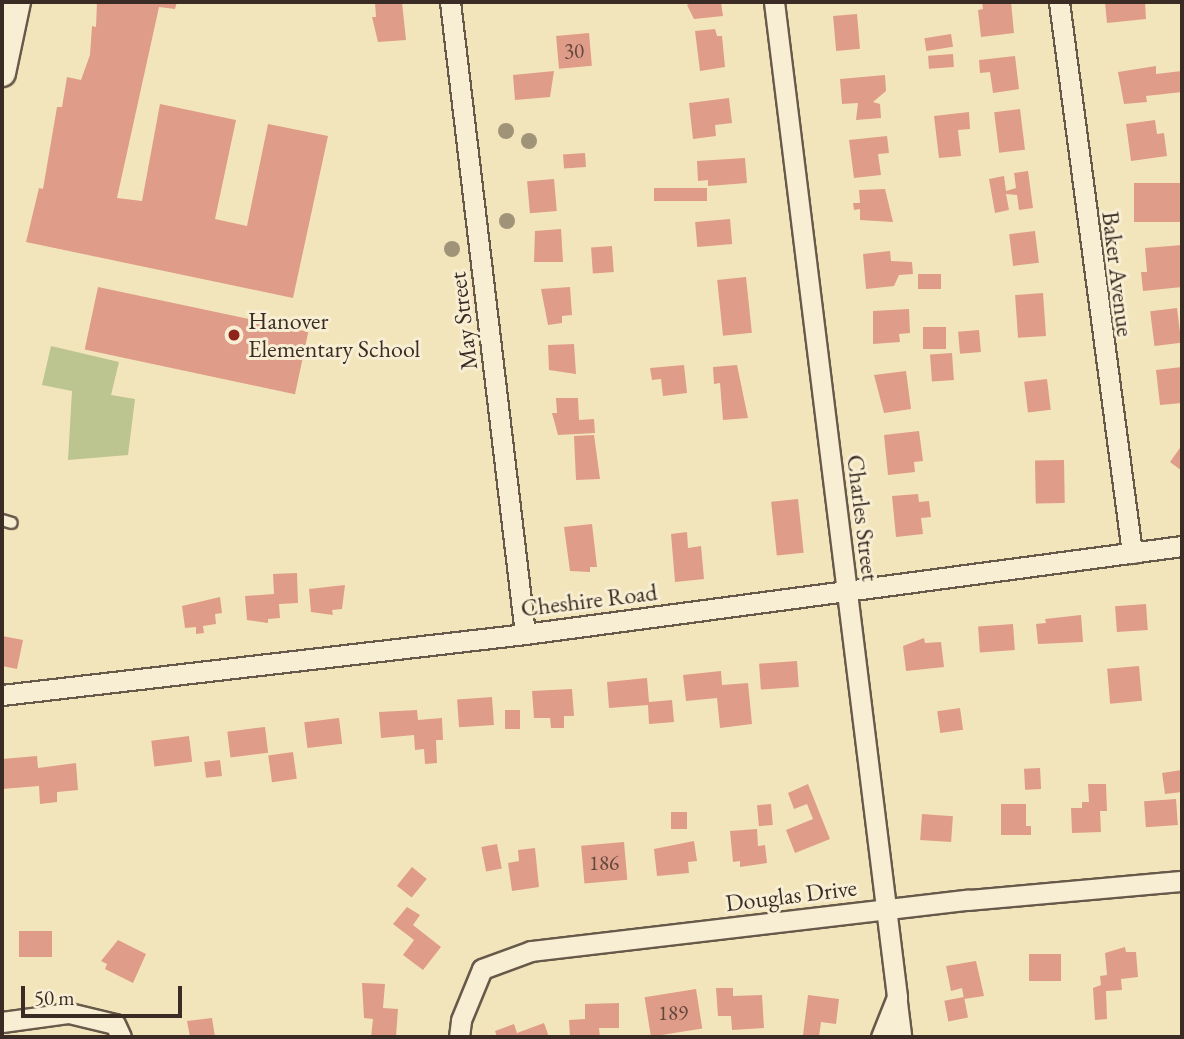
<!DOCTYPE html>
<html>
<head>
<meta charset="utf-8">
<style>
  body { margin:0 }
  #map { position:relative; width:1184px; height:1039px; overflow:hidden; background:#f3e5bb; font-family:"EB Garamond",serif }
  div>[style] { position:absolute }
  .green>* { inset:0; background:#bcc48f }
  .building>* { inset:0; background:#df9c88; transform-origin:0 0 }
  .roads { filter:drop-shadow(2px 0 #685a4a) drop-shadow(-2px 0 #685a4a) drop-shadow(0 2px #685a4a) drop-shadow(0 -2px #685a4a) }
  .service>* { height:10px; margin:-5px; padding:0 5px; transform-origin:5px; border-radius:5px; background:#f7eed3 }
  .minor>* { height:19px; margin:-9.5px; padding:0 9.5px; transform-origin:9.5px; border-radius:9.5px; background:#f7eed3 }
  .secondary>* { height:26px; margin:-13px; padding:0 13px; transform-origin:13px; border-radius:13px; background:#f7eed3 }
  .trees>* { width:16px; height:16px; margin:-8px; border-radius:50%; background:#9f9477 }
  .dots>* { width:19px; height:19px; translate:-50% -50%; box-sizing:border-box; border:4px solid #f7eed3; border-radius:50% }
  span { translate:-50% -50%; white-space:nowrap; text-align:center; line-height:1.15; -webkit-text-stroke:6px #f7eed3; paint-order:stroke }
  .number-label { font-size:21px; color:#63483d }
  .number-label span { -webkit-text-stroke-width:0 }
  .street-label { font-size:24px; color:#3a2c24 }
  .poi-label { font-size:24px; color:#3a2c24 }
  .left { translate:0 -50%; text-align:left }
  .frame { position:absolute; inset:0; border:4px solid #3a2c24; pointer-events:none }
  .scale { position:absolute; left:21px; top:986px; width:161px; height:32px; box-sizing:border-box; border:4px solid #3a2c24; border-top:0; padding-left:9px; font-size:21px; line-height:24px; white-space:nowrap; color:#3a2c24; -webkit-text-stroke:5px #f7eed3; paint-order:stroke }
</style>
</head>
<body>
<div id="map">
  <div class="green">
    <i style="clip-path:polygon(51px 346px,119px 362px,111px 395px,135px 399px,128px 455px,68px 460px,72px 391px,42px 385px)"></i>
  </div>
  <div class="building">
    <i style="clip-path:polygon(97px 2px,177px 2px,175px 9px,159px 7px,117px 198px,142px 201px,160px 104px,236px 120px,215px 219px,247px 226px,268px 124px,328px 136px,293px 298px,26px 242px,39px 188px,43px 189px,57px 107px,62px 107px,67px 77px,81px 80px,90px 55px,92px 26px,96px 27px)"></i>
    <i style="clip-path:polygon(375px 2px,402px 2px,406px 40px,378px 42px,372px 17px,376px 17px)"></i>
    <i style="clip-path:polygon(692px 2px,721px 2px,723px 16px,694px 19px,687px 5px)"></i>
    <i style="clip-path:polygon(982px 2px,1011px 2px,1014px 33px,981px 37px,978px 10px,983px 9px)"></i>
    <i style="clip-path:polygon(1105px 2px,1145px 2px,1146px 19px,1107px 23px)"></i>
    <i style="left:857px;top:14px;width:35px;height:24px;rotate:85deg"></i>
    <i style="clip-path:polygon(715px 29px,717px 36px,722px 36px,725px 67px,700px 71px,695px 31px)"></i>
    <i style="left:589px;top:33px;width:33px;height:33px;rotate:85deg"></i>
    <i style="left:951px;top:34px;width:13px;height:27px;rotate:81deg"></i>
    <i style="left:953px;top:54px;width:13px;height:25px;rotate:86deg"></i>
    <i style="clip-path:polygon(1015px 56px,1019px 89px,993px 93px,990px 72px,980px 73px,979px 60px)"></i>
    <i style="clip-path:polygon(1156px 66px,1156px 74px,1182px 71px,1182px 92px,1146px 96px,1147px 102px,1124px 104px,1118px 72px)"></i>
    <i style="clip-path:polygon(554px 71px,550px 97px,515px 100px,513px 75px)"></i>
    <i style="clip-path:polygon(885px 75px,886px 91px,873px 102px,880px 104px,881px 118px,856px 120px,858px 103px,842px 104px,840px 79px)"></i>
    <i style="clip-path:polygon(729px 98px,732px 123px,715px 125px,716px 136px,693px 139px,689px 103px)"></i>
    <i style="left:1020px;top:109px;width:41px;height:26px;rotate:83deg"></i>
    <i style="clip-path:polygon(969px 112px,970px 129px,958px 130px,961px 156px,939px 158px,934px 116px)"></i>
    <i style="clip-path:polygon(1155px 120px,1157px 134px,1164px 133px,1167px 156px,1131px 161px,1126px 124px)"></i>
    <i style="clip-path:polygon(887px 136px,889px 153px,878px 154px,881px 175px,854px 178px,849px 140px)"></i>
    <i style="left:585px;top:153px;width:14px;height:22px;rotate:86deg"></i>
    <i style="clip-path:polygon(745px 158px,747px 183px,708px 186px,708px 180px,698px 181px,697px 161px)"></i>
    <i style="clip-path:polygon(1028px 171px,1033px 208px,1019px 210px,1017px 195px,1006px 194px,1009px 210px,995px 213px,989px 179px,1004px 176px,1006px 191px,1016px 188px,1014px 173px)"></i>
    <i style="left:554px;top:179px;width:32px;height:27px;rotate:85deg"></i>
    <i style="left:1182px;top:183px;width:39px;height:48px;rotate:90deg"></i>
    <i style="left:707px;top:188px;width:13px;height:53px;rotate:90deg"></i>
    <i style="clip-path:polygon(885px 189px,893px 222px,860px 220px,860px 209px,854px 210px,853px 203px,860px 203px,859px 190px)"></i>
    <i style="left:730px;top:219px;width:25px;height:35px;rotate:85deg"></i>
    <i style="clip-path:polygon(561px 229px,563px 262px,534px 262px,535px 231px)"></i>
    <i style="left:1035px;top:231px;width:32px;height:26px;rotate:83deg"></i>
    <i style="clip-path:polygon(1182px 245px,1182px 287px,1143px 291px,1141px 272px,1147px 272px,1145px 248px)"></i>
    <i style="left:612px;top:246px;width:26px;height:21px;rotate:86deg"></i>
    <i style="clip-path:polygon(890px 251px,891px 261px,912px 262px,913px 274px,899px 275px,894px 286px,866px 289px,863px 254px)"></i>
    <i style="left:941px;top:274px;width:15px;height:23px;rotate:90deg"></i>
    <i style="left:746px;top:277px;width:56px;height:29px;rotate:84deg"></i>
    <i style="left:98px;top:287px;width:215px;height:64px;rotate:12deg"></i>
    <i style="clip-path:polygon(570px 287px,572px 315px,562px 316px,562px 323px,548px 325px,541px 289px)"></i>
    <i style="left:1043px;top:293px;width:43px;height:28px;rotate:86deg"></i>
    <i style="left:1177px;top:308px;width:35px;height:27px;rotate:83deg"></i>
    <i style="clip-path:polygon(909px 309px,910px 333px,899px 334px,900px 342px,873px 344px,873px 311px)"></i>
    <i style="left:946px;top:327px;width:22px;height:23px;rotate:90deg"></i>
    <i style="left:979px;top:330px;width:22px;height:21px;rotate:85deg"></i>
    <i style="clip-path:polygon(574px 344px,576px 374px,549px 370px,548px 345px)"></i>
    <i style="left:952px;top:353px;width:27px;height:22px;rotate:86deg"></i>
    <i style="clip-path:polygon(684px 365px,687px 393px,663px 396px,661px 379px,652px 380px,650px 368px)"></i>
    <i style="clip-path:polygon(737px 365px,748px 418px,723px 420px,720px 383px,714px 384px,713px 367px)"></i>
    <i style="clip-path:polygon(1182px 367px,1182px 403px,1160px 405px,1156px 370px)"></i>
    <i style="clip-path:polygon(906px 371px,911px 409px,884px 413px,874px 375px)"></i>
    <i style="left:1047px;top:379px;width:31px;height:23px;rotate:83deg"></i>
    <i style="clip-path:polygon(556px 398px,578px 398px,579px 420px,594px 419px,595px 433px,558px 435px,552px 413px,557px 413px)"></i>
    <i style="clip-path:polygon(919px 431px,923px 461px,914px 462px,915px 472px,888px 475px,884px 435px)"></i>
    <i style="clip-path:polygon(594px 435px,600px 479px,576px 480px,574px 436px)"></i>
    <i style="clip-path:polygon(1182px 445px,1182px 471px,1170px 462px)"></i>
    <i style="left:1064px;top:460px;width:43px;height:29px;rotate:89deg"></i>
    <i style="clip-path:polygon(918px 494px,919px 502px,929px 501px,931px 517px,921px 518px,923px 534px,896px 537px,892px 496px)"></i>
    <i style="left:798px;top:499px;width:54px;height:27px;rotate:84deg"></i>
    <i style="clip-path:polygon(592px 524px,597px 567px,590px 567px,590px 572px,570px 571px,564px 527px)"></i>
    <i style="clip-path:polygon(687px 532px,688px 548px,701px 546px,704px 579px,675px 582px,671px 534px)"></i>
    <i style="clip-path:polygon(297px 573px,298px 603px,279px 604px,280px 618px,268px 619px,268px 623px,247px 620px,245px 596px,274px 594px,273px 574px)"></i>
    <i style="clip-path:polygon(345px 585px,342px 609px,332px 610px,333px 615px,311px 612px,309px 589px)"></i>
    <i style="clip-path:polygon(220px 597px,222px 613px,215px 614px,216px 624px,203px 626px,204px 633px,196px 634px,196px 627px,185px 628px,182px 606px)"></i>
    <i style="left:1146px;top:604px;width:26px;height:31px;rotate:86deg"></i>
    <i style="clip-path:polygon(1081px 615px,1083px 642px,1038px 644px,1036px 624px,1046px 623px,1045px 619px)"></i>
    <i style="left:1013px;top:624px;width:26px;height:35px;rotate:86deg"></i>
    <i style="clip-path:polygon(2px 636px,23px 640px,17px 669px,2px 666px)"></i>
    <i style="clip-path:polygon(924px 638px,925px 643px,941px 642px,944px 667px,906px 671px,903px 646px)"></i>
    <i style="left:797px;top:661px;width:26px;height:38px;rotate:86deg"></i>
    <i style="left:1139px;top:666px;width:35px;height:32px;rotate:85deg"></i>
    <i style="clip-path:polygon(721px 671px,722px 685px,748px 683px,752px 724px,720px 728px,717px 698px,686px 701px,683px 675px)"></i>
    <i style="clip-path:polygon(647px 678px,649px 702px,672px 700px,674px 722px,649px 724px,648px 705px,609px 708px,607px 682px)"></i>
    <i style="clip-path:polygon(572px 689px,574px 716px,564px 716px,564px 728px,551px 728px,550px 718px,534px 718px,532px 691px)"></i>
    <i style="left:492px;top:697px;width:28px;height:35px;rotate:86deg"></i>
    <i style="left:960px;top:708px;width:22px;height:23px;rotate:82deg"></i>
    <i style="clip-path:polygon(417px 710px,418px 720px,442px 718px,443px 740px,436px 740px,437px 763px,425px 764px,424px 749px,415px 750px,414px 735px,381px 738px,379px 712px)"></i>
    <i style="left:520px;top:710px;width:19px;height:15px;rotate:90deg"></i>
    <i style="left:339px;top:718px;width:26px;height:35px;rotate:83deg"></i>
    <i style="left:265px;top:727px;width:26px;height:38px;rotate:83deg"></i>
    <i style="left:189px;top:736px;width:26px;height:38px;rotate:83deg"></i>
    <i style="left:293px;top:752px;width:27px;height:25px;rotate:82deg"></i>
    <i style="clip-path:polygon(37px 756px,38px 768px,76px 763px,78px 790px,57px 792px,57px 802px,40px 804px,39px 786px,2px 789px,2px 759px)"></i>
    <i style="left:220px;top:760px;width:16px;height:16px;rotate:83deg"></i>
    <i style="left:1040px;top:768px;width:21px;height:16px;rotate:87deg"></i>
    <i style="clip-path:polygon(1182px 770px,1182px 792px,1165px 794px,1162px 773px)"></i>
    <i style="clip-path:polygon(808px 784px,830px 839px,795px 853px,786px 830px,813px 819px,807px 804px,794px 809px,788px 793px)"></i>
    <i style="clip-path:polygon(1088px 784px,1106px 784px,1107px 811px,1100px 811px,1101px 832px,1072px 833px,1071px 808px,1082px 808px,1082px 802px,1089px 802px)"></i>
    <i style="left:1176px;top:799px;width:26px;height:32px;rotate:86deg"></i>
    <i style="left:771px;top:804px;width:21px;height:14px;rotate:85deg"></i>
    <i style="clip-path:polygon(1001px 804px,1026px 804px,1026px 826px,1031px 826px,1031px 835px,1001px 835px)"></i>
    <i style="left:687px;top:812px;width:17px;height:16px;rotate:90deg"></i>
    <i style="left:922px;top:814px;width:31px;height:26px;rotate:4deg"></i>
    <i style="clip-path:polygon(757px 829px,758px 846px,765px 845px,767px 863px,740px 867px,740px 861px,733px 862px,730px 831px)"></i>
    <i style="clip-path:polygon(694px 841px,697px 861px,688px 862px,689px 873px,657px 876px,654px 849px)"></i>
    <i style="left:624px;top:842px;width:38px;height:43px;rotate:85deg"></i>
    <i style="left:497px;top:844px;width:25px;height:16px;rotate:79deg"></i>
    <i style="clip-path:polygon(535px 848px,539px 887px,512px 891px,508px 863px,519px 861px,518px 850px)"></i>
    <i style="left:412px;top:867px;width:19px;height:24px;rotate:39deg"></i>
    <i style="clip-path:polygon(407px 907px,420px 915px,413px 925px,441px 947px,423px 970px,403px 955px,414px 940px,393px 924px)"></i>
    <i style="left:19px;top:931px;width:33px;height:26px"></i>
    <i style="clip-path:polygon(118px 940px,146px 954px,133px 983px,105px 969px,107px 964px,101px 961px)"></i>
    <i style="clip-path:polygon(1125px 947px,1126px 952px,1136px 952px,1138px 977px,1121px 979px,1122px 990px,1106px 991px,1107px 1019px,1095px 1020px,1093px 988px,1101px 985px,1100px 976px,1107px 975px,1105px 953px)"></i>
    <i style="left:1029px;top:954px;width:32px;height:27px"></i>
    <i style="clip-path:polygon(976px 961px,984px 996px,964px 999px,962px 988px,951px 991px,946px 966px)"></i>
    <i style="clip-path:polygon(362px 983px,385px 984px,383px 1008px,398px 1009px,396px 1037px,371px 1037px,373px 1019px,364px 1018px)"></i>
    <i style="clip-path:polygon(716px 988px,733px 988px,733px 996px,762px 995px,764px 1028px,732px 1030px,731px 1016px,718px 1016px)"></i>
    <i style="left:696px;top:989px;width:40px;height:52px;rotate:81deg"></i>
    <i style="clip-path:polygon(808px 995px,839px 999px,836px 1024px,821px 1022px,819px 1037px,803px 1035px)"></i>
    <i style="left:964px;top:997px;width:21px;height:20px;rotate:79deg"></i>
    <i style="clip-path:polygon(619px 1003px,619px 1028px,599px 1028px,600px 1037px,570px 1037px,569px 1020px,585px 1019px,585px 1004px)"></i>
    <i style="clip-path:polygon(212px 1018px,215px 1037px,190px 1037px,187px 1021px)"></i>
    <i style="clip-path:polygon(544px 1023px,549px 1037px,497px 1037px,495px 1031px,514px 1024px,517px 1033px)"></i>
  </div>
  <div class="roads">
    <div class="service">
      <i style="left:2px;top:520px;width:10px;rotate:17deg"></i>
    </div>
    <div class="minor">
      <i style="left:450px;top:2px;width:636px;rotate:83.23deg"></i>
      <i style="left:774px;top:2px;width:1003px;rotate:82.95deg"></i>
      <i style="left:897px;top:997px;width:43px;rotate:111.8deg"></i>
      <i style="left:1059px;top:2px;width:556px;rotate:82.45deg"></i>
      <i style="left:2px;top:695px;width:527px;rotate:-6.65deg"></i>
      <i style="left:525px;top:634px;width:663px;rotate:-7.63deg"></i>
      <i style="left:897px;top:1002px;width:35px;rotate:83deg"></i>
      <i style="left:2px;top:1022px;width:68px;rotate:-7.7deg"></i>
      <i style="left:69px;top:1013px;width:47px;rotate:13.4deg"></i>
      <i style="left:115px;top:1024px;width:14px;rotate:65deg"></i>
      <i style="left:459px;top:1037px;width:17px;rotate:-83deg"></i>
      <i style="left:461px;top:1020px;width:55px;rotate:-67.6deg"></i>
      <i style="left:482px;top:969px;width:52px;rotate:-20.2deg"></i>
      <i style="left:531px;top:951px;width:440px;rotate:-6.7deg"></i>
      <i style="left:968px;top:900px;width:215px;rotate:-5.1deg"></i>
    </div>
    <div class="secondary">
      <i style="left:2px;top:73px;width:73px;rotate:-78.1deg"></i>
    </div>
  </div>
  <div class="trees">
    <i style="left:506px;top:131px"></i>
    <i style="left:529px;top:141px"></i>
    <i style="left:507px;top:221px"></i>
    <i style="left:452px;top:249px"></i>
  </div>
  <div class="dots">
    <i style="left:234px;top:335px;background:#8f2418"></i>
  </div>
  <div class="number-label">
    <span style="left:574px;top:51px">30</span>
    <span style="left:604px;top:863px">186</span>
    <span style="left:673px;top:1013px">189</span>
  </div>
  <div class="street-label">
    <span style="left:1118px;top:274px;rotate:83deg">Baker Avenue</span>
    <span style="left:463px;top:321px;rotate:-97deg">May Street</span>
    <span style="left:863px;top:518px;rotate:83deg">Charles Street</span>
    <span style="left:589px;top:600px;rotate:-7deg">Cheshire Road</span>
    <span style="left:791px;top:895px;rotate:-7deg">Douglas Drive</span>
  </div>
  <div class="poi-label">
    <span class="left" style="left:248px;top:335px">Hanover<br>Elementary School</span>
  </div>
  <div class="frame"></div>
  <div class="scale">50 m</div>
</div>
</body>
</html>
